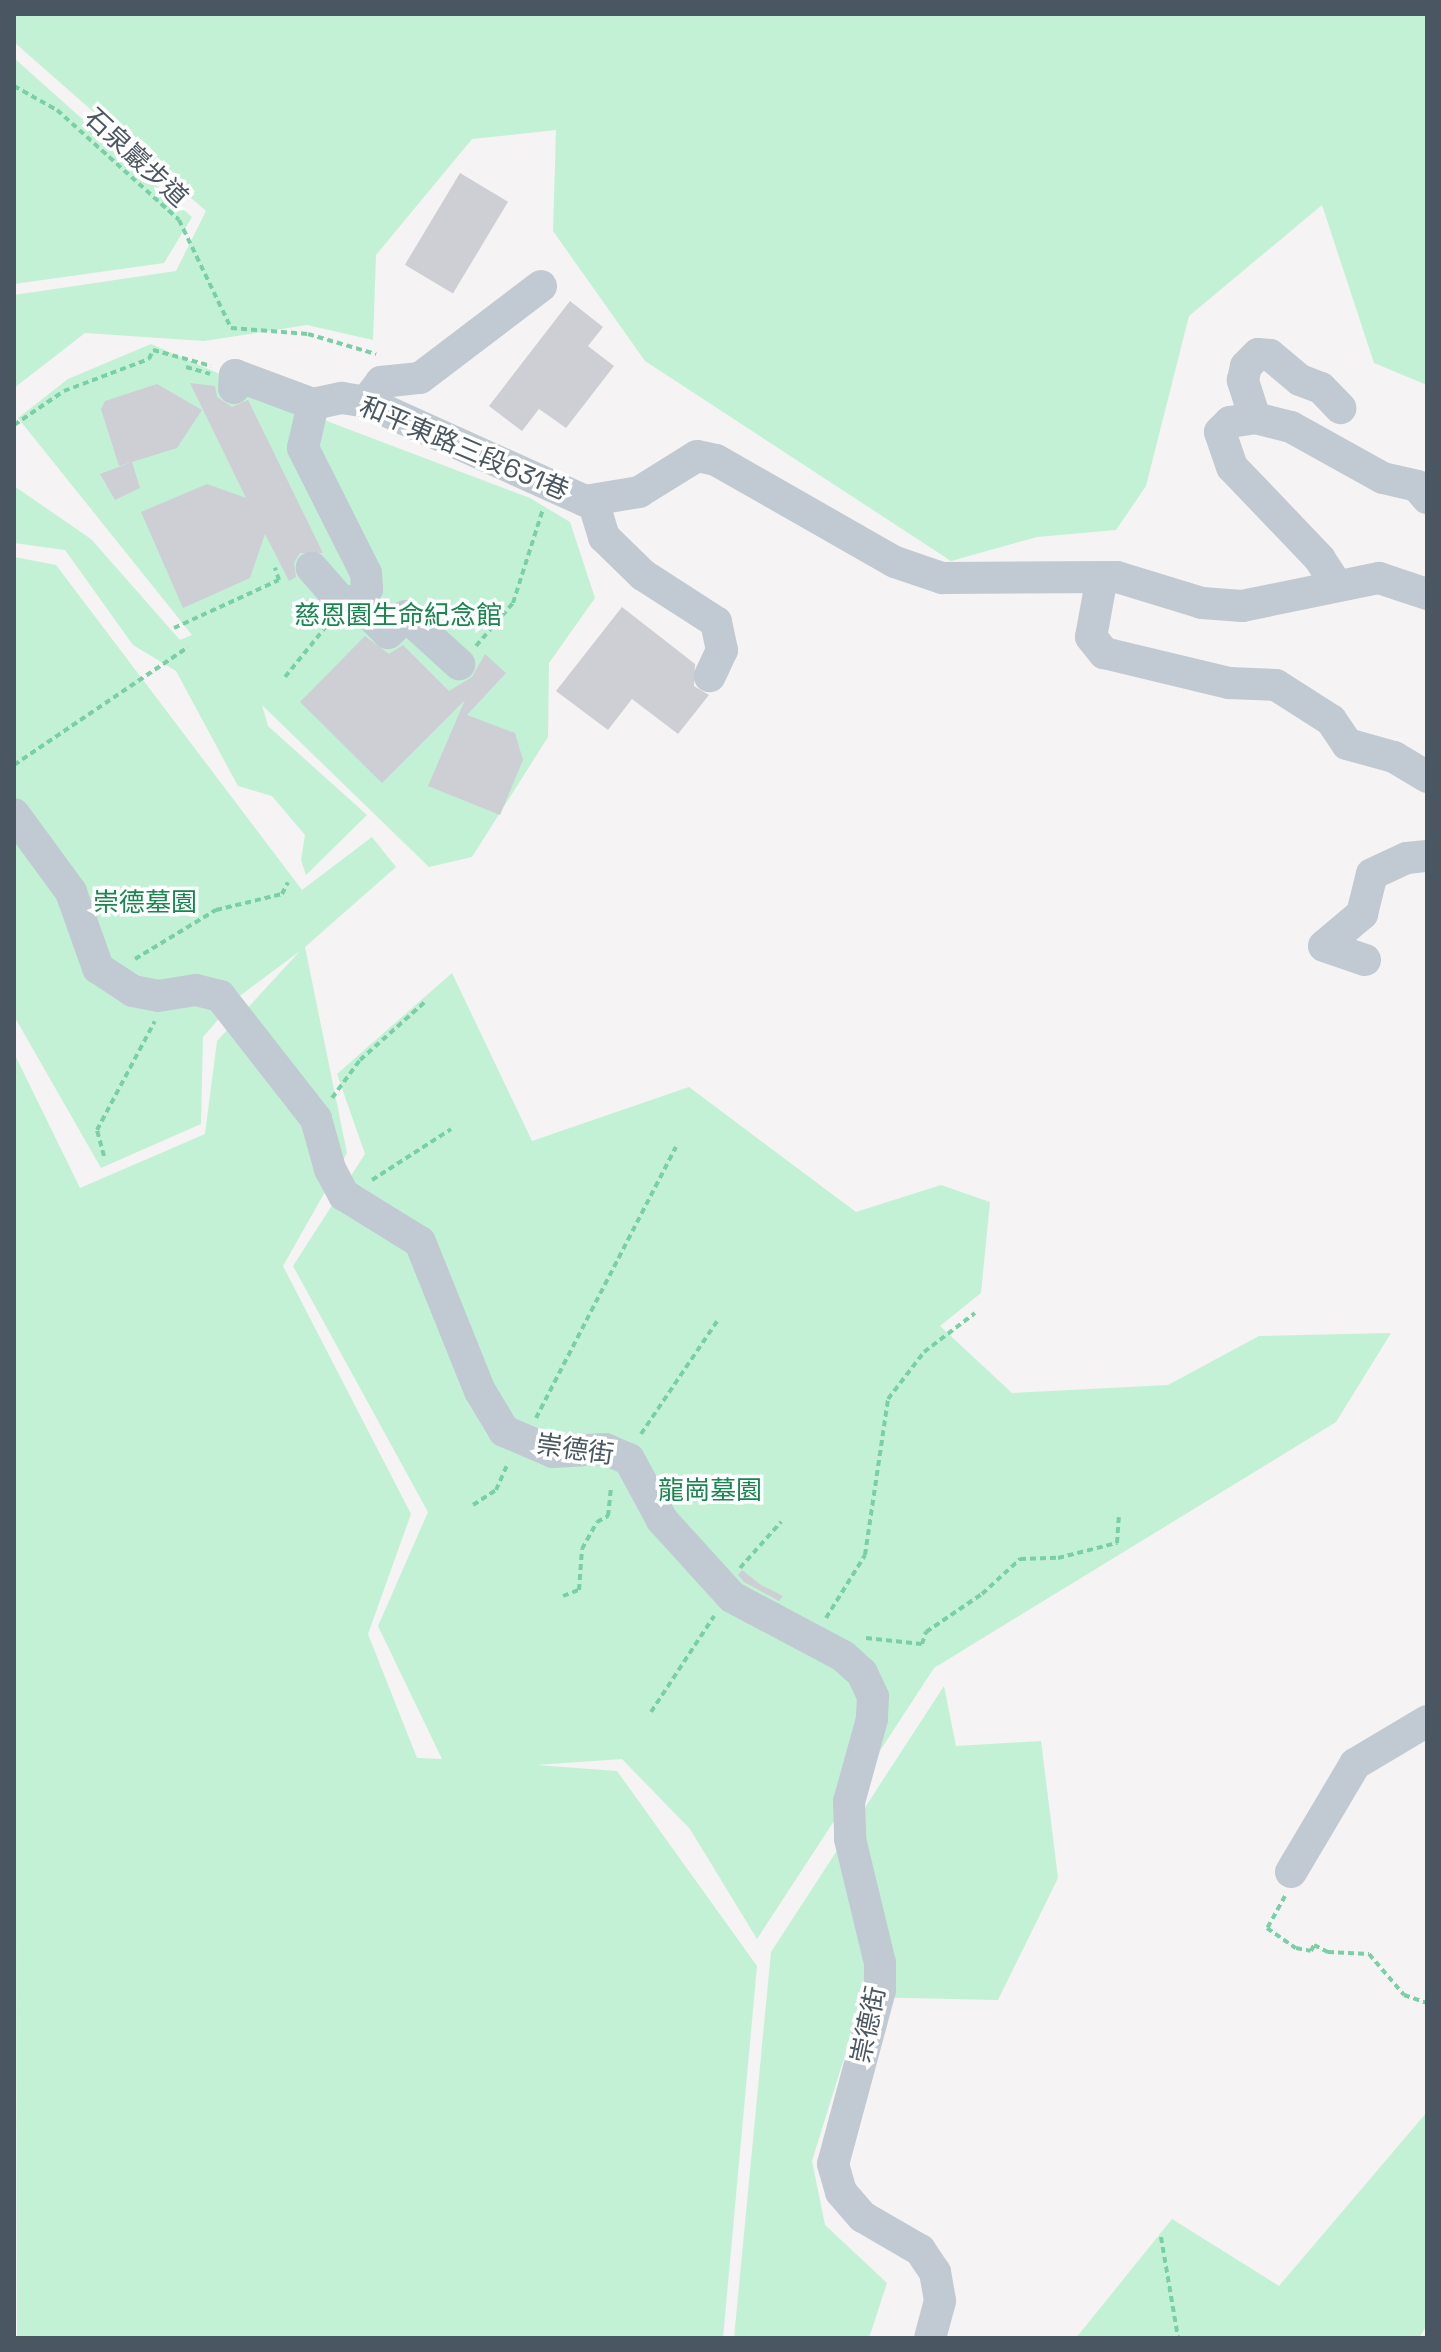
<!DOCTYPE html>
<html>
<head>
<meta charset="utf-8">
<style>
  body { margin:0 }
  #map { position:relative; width:1441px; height:2352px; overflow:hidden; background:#f5f3f3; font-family:"Space Grotesk","Noto Sans TC",sans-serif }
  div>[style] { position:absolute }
  .green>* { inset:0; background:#c3f1d5 }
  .building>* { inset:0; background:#cdcfd5; transform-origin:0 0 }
  .path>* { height:4px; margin-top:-2px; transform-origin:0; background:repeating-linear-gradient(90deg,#7ad0a6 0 6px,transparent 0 10px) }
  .minor>* { height:32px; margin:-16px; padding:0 16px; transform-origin:16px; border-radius:16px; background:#c1cad2 }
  span { translate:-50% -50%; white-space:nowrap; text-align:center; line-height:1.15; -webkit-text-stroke:7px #fff; paint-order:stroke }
  .street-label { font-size:26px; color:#4a5661 }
  .park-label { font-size:26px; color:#17864f }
  .frame { position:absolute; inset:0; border:16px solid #4a5661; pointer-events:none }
</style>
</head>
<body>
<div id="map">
  <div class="green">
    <i style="clip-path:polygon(14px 14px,1427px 14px,1427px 385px,1374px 363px,1322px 205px,1189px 316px,1146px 486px,1116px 530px,1037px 537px,951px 561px,645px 361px,553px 231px,556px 130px,472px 139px,376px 255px,373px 340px,307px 325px,204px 341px,85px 333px,14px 388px,14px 295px,176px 271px,206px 211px,14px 42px)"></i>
    <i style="clip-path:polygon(14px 58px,192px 217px,164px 263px,14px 284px)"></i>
    <i style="clip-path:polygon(151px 344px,332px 423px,530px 498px,570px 522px,595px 598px,549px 663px,548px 737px,472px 857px,429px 867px,262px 705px,268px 726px,367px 815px,306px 875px,301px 860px,305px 835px,272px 796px,238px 786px,176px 671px,133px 645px,65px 550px,14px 543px,14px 486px,91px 539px,180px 640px,192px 635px,18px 418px,68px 379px)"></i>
    <i style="clip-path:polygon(14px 557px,56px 565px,302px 890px,372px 837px,396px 867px,305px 947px,347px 1153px,283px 1266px,411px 1514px,368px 1634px,417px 1758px,442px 1759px,378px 1626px,428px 1512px,293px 1266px,365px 1154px,337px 1074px,452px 973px,532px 1141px,689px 1087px,856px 1212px,941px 1185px,990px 1202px,981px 1293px,940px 1326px,1012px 1393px,1168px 1385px,1259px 1336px,1391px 1333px,1336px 1422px,934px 1668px,757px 1939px,690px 1829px,622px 1759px,536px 1765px,617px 1771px,757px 1966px,723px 2338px,17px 2338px,14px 1053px,80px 1188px,205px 1134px,217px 1041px,300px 951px,237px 998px,203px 1037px,201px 1124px,101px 1168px,14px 1016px)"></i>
    <i style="clip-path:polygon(944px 1686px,956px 1746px,1041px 1741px,1058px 1878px,998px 2000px,863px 1997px,812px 2161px,825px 2225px,887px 2283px,869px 2338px,734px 2338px,771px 1952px)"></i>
    <i style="clip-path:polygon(1427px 2112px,1427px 2325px,1419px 2338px,1076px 2338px,1172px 2219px,1279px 2286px)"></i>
  </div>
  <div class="building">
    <i style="left:460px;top:173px;width:56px;height:107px;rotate:31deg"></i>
    <i style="clip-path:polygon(570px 301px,603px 327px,588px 346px,614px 366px,566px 428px,539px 409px,522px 431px,489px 406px)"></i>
    <i style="clip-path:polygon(190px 383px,215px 386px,217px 397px,232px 407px,248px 400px,323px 553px,300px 553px,294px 563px,296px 577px,289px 581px,265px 534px,250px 578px,183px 608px,141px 512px,207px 484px,246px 498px)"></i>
    <i style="clip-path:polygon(157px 384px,202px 410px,177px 448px,119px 466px,101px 409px,105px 401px)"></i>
    <i style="clip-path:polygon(132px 462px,140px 488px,115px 500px,100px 474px)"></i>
    <i style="clip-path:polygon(622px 607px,695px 664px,694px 686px,709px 695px,678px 734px,632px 699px,608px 730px,556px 691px)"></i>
    <i style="clip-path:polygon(365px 636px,389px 654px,403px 645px,449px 691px,472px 677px,485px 654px,506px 673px,467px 715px,515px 733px,523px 760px,500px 815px,428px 786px,465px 700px,382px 783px,300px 702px)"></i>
    <i style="clip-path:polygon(742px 1570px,761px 1585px,783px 1596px,779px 1601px,744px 1582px,738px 1575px)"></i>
  </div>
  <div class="path">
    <i style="left:14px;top:86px;width:49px;rotate:29.2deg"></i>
    <i style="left:57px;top:110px;width:164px;rotate:42deg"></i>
    <i style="left:179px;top:220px;width:120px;rotate:64.3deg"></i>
    <i style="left:231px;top:328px;width:77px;rotate:4.5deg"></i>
    <i style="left:308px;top:334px;width:71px;rotate:16.4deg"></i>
    <i style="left:186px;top:367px;width:25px;rotate:16deg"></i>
    <i style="left:14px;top:425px;width:60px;rotate:-34.2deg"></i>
    <i style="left:64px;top:391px;width:91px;rotate:-20.6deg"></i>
    <i style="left:149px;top:359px;width:10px;rotate:-66deg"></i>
    <i style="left:153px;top:350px;width:60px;rotate:15.4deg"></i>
    <i style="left:174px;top:628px;width:115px;rotate:-24.6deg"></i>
    <i style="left:279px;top:580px;width:13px;rotate:-108deg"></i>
    <i style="left:476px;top:646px;width:57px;rotate:-49.3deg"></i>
    <i style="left:513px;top:603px;width:99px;rotate:-72.3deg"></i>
    <i style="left:285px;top:677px;width:68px;rotate:-50.9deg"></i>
    <i style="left:14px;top:765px;width:210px;rotate:-34.1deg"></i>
    <i style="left:135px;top:959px;width:95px;rotate:-31.2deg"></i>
    <i style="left:216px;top:910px;width:68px;rotate:-13.6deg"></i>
    <i style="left:282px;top:894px;width:13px;rotate:-63deg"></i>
    <i style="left:332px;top:1098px;width:47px;rotate:-53.6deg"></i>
    <i style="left:360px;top:1060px;width:90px;rotate:-41.8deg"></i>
    <i style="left:104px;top:1156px;width:27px;rotate:-105deg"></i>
    <i style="left:97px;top:1130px;width:123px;rotate:-62deg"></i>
    <i style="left:372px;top:1180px;width:94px;rotate:-32.8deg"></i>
    <i style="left:536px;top:1418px;width:305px;rotate:-62.7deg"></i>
    <i style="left:641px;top:1434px;width:138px;rotate:-56deg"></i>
    <i style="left:473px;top:1505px;width:27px;rotate:-33deg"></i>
    <i style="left:496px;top:1490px;width:30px;rotate:-66deg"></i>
    <i style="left:740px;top:1568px;width:62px;rotate:-48.3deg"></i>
    <i style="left:563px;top:1596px;width:17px;rotate:-21deg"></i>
    <i style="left:579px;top:1590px;width:41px;rotate:-85.8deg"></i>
    <i style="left:582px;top:1549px;width:31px;rotate:-61deg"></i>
    <i style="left:597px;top:1522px;width:13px;rotate:-29deg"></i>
    <i style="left:608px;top:1516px;width:30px;rotate:-84deg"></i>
    <i style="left:826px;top:1618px;width:74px;rotate:-58.2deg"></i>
    <i style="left:865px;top:1555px;width:158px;rotate:-81.6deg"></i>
    <i style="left:888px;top:1399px;width:59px;rotate:-52.5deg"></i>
    <i style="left:924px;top:1352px;width:64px;rotate:-37.4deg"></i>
    <i style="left:866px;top:1638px;width:56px;rotate:6.1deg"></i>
    <i style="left:922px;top:1644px;width:13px;rotate:-72deg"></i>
    <i style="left:926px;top:1632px;width:68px;rotate:-34.2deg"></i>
    <i style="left:982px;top:1594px;width:52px;rotate:-42.6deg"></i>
    <i style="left:1020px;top:1559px;width:38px;rotate:-2deg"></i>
    <i style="left:1058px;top:1558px;width:61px;rotate:-14.3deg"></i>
    <i style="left:1117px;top:1543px;width:26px;rotate:-86deg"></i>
    <i style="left:651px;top:1712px;width:115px;rotate:-56.7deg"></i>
    <i style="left:1285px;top:1896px;width:37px;rotate:119deg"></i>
    <i style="left:1267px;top:1928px;width:35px;rotate:35deg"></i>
    <i style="left:1296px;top:1948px;width:15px;rotate:11deg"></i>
    <i style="left:1311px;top:1951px;width:7px;rotate:-63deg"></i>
    <i style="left:1314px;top:1945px;width:16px;rotate:27deg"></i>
    <i style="left:1328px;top:1952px;width:41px;rotate:2.8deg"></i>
    <i style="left:1369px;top:1954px;width:54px;rotate:49.5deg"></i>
    <i style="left:1404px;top:1995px;width:24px;rotate:19deg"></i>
    <i style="left:1161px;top:2237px;width:102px;rotate:80.4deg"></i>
  </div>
  <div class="minor">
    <i style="left:234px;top:388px;width:13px;rotate:-86deg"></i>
    <i style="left:235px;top:375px;width:83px;rotate:20.4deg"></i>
    <i style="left:313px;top:404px;width:45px;rotate:102.8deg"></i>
    <i style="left:303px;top:448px;width:140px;rotate:63.3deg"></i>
    <i style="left:366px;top:573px;width:16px;rotate:86deg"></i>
    <i style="left:367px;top:589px;width:16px;rotate:125deg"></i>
    <i style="left:358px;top:602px;width:18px;rotate:-174deg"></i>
    <i style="left:340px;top:600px;width:43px;rotate:-131.2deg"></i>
    <i style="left:366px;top:402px;width:25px;rotate:-53deg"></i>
    <i style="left:381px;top:382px;width:39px;rotate:-6deg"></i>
    <i style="left:420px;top:378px;width:152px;rotate:-37.2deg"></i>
    <i style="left:313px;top:404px;width:30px;rotate:-12deg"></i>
    <i style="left:342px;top:398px;width:24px;rotate:9deg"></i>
    <i style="left:366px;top:402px;width:240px;rotate:24.3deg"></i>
    <i style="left:585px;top:501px;width:55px;rotate:-9.5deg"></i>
    <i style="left:639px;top:492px;width:68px;rotate:-31.8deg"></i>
    <i style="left:697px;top:456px;width:19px;rotate:12deg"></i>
    <i style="left:716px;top:460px;width:206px;rotate:29.7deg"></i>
    <i style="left:895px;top:562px;width:50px;rotate:18.8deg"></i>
    <i style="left:942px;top:578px;width:175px;rotate:-0.3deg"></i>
    <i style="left:1117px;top:577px;width:89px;rotate:17deg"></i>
    <i style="left:1202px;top:603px;width:40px;rotate:4.3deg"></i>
    <i style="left:1242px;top:606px;width:140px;rotate:-11.6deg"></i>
    <i style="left:1379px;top:578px;width:51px;rotate:18.4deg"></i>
    <i style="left:1255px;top:418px;width:40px;rotate:-108deg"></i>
    <i style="left:1243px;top:380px;width:14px;rotate:-78deg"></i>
    <i style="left:1246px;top:366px;width:17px;rotate:-45deg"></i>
    <i style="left:1258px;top:354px;width:12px;rotate:5deg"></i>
    <i style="left:1270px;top:355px;width:39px;rotate:40deg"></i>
    <i style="left:1300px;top:380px;width:22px;rotate:21deg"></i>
    <i style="left:1321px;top:388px;width:28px;rotate:46deg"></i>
    <i style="left:593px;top:501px;width:38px;rotate:73deg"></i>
    <i style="left:604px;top:537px;width:54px;rotate:44.3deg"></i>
    <i style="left:643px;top:575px;width:87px;rotate:32.8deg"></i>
    <i style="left:716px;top:622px;width:29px;rotate:78deg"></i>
    <i style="left:722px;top:650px;width:29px;rotate:115deg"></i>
    <i style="left:1102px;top:577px;width:61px;rotate:100.4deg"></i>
    <i style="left:1091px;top:637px;width:21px;rotate:51deg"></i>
    <i style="left:1104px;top:653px;width:129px;rotate:13.5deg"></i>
    <i style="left:1229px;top:683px;width:47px;rotate:2.4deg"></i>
    <i style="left:1276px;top:685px;width:65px;rotate:32.5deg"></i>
    <i style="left:1331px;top:720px;width:29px;rotate:56deg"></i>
    <i style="left:1347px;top:744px;width:49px;rotate:15.5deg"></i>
    <i style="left:1394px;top:757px;width:39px;rotate:31deg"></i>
    <i style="left:1336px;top:584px;width:30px;rotate:-123deg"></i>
    <i style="left:1320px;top:559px;width:127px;rotate:-133.7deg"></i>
    <i style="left:1232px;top:467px;width:37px;rotate:-109deg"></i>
    <i style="left:1220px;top:432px;width:14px;rotate:-45deg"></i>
    <i style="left:1230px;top:422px;width:25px;rotate:-9deg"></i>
    <i style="left:1255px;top:418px;width:37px;rotate:14deg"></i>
    <i style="left:1291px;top:427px;width:105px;rotate:29deg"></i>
    <i style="left:1383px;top:478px;width:35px;rotate:13deg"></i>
    <i style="left:1417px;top:486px;width:16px;rotate:50deg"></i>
    <i style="left:358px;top:602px;width:43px;rotate:45.9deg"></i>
    <i style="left:388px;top:633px;width:25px;rotate:-43deg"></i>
    <i style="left:406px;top:616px;width:72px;rotate:42.2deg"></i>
    <i style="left:14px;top:814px;width:97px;rotate:53.8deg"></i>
    <i style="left:71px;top:892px;width:81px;rotate:70.4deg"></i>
    <i style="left:98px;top:968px;width:42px;rotate:33.3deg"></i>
    <i style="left:133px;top:991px;width:25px;rotate:11deg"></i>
    <i style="left:158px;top:996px;width:38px;rotate:-9deg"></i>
    <i style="left:196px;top:990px;width:25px;rotate:14deg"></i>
    <i style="left:220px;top:996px;width:156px;rotate:52deg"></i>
    <i style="left:316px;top:1119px;width:52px;rotate:74.4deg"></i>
    <i style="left:330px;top:1169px;width:30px;rotate:62deg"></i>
    <i style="left:344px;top:1195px;width:89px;rotate:31.7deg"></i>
    <i style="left:420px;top:1242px;width:161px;rotate:68.1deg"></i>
    <i style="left:480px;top:1391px;width:47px;rotate:59deg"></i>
    <i style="left:504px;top:1431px;width:53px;rotate:23.2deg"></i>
    <i style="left:553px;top:1452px;width:52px;rotate:-3.3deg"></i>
    <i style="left:605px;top:1449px;width:26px;rotate:23deg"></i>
    <i style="left:629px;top:1459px;width:69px;rotate:61.6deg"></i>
    <i style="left:662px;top:1520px;width:104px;rotate:47.7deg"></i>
    <i style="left:732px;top:1597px;width:126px;rotate:28deg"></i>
    <i style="left:843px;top:1656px;width:25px;rotate:42deg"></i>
    <i style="left:862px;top:1673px;width:26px;rotate:65deg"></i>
    <i style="left:873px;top:1697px;width:22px;rotate:93deg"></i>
    <i style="left:872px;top:1719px;width:86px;rotate:105.5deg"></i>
    <i style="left:849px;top:1802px;width:37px;rotate:88deg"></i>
    <i style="left:850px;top:1839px;width:128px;rotate:76.4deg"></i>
    <i style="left:880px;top:1963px;width:27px;rotate:90deg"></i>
    <i style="left:880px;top:1990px;width:180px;rotate:105.1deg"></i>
    <i style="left:833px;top:2164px;width:29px;rotate:74deg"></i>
    <i style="left:841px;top:2192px;width:33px;rotate:49deg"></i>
    <i style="left:863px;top:2217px;width:66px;rotate:30.1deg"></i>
    <i style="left:920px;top:2250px;width:27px;rotate:56deg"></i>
    <i style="left:935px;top:2272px;width:29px;rotate:80deg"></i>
    <i style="left:940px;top:2301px;width:38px;rotate:105deg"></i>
    <i style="left:1365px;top:960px;width:43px;rotate:-161.1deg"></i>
    <i style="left:1324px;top:946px;width:50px;rotate:-40.1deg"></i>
    <i style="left:1362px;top:914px;width:41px;rotate:-76deg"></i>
    <i style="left:1372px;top:874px;width:38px;rotate:-25deg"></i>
    <i style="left:1407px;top:858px;width:20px;rotate:-6deg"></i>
    <i style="left:1291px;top:1872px;width:126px;rotate:-59.3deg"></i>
    <i style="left:1355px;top:1764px;width:84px;rotate:-30.8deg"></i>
  </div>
  <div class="street-label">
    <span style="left:136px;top:158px;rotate:43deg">石泉巖步道</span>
    <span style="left:464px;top:449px;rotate:23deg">和平東路三段631巷</span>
    <span style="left:575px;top:1450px;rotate:8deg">崇德街</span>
    <span style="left:869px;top:2025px;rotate:-78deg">崇德街</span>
  </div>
  <div class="park-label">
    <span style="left:398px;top:616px">慈恩園生命紀念館</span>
    <span style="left:145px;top:903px">崇德墓園</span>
    <span style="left:710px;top:1491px">龍崗墓園</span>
  </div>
  <div class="frame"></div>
</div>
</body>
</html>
